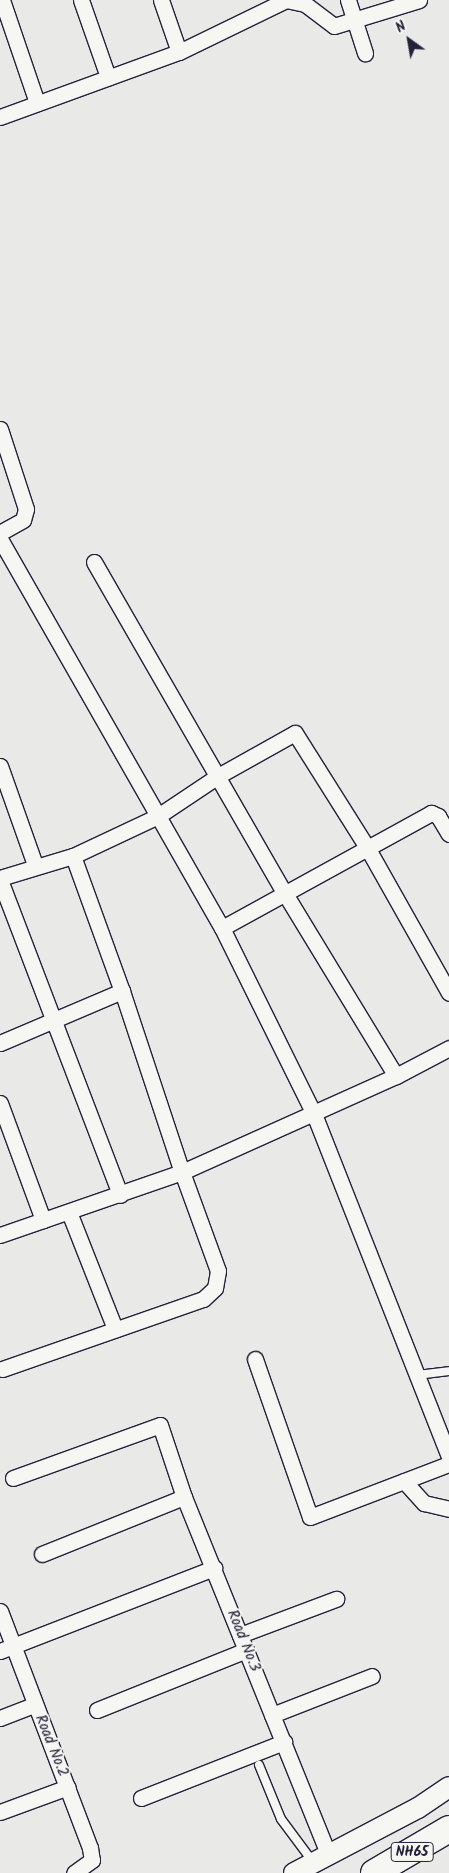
<!DOCTYPE html>
<html>
<head>
<meta charset="utf-8">
<style>
  body { margin:0 }
  #map { position:relative; width:449px; height:1873px; overflow:hidden; background:#e9e9e7; font-family:Kalam,sans-serif }
  div>[style] { position:absolute }
  .roads { filter:drop-shadow(1px 0 #22223b) drop-shadow(-1px 0 #22223b) drop-shadow(0 1px #22223b) drop-shadow(0 -1px #22223b) }
  .lane>* { height:8px; margin:-4px; padding:0 4px; transform-origin:4px; border-radius:4px; background:#f6f6f2 }
  .street>* { height:15px; margin:-7.5px; padding:0 7.5px; transform-origin:7.5px; border-radius:7.5px; background:#f6f6f2 }
  .secondary>* { height:20px; margin:-10px; padding:0 10px; transform-origin:10px; border-radius:10px; background:#f6f6f2 }
  .highway>* { height:26px; margin:-13px; padding:0 13px; transform-origin:13px; border-radius:13px; background:#f6f6f2 }
  span { translate:-50% -50%; white-space:nowrap; text-align:center; line-height:1.15; -webkit-text-stroke:4px #f6f6f2; paint-order:stroke }
  .shield-label span { padding:1px 4px; background:#f6f6f2; border:1px solid; border-radius:4px; -webkit-text-stroke-width:0 }
  .shield-label { font-size:14px; color:#22223b; font-weight:700 }
  .street-label { font-size:15px; color:#22223b }
  .north { position:absolute; left:384px; top:15px; width:50px; height:50px; -webkit-text-stroke:4px #f6f6f2; paint-order:stroke; rotate:328deg; font-size:14px; font-weight:700; line-height:20px; text-align:center; color:#22223b }
  .north::after { content:''; display:block; margin:auto; width:18px; height:22px; background:#22223b; clip-path:polygon(50% 0,100% 100%,50% 72%,0 100%) }
</style>
</head>
<body>
<div id="map">
  <div class="roads">
    <div class="lane">
      <i style="left:417px;top:1375px;width:32px;rotate:-7deg"></i>
      <i style="left:259px;top:1765px;width:58px;rotate:67.8deg"></i>
      <i style="left:281px;top:1819px;width:54px;rotate:53.3deg"></i>
    </div>
    <div class="street">
      <i style="left:2px;top:0;width:109px;rotate:71.2deg"></i>
      <i style="left:81px;top:0;width:82px;rotate:70.7deg"></i>
      <i style="left:161px;top:0;width:55px;rotate:70.9deg"></i>
      <i style="left:348px;top:0;width:56px;rotate:72.2deg"></i>
      <i style="left:0;top:117px;width:190px;rotate:-20deg"></i>
      <i style="left:179px;top:52px;width:119px;rotate:-25.9deg"></i>
      <i style="left:286px;top:0;width:19px;rotate:12deg"></i>
      <i style="left:305px;top:4px;width:36px;rotate:37deg"></i>
      <i style="left:334px;top:26px;width:89px;rotate:-17deg"></i>
      <i style="left:0;top:429px;width:84px;rotate:72deg"></i>
      <i style="left:26px;top:509px;width:11px;rotate:105deg"></i>
      <i style="left:23px;top:520px;width:26px;rotate:151deg"></i>
      <i style="left:0;top:539px;width:448px;rotate:60.3deg"></i>
      <i style="left:222px;top:928px;width:208px;rotate:63.7deg"></i>
      <i style="left:314px;top:1114px;width:368px;rotate:68.5deg"></i>
      <i style="left:94px;top:562px;width:381px;rotate:60.1deg"></i>
      <i style="left:284px;top:892px;width:215px;rotate:58.7deg"></i>
      <i style="left:0;top:766px;width:105px;rotate:70.5deg"></i>
      <i style="left:73px;top:856px;width:144px;rotate:70.1deg"></i>
      <i style="left:0;top:878px;width:76px;rotate:-16.8deg"></i>
      <i style="left:73px;top:856px;width:94px;rotate:-25.2deg"></i>
      <i style="left:158px;top:816px;width:72px;rotate:-33.7deg"></i>
      <i style="left:218px;top:776px;width:88px;rotate:-29.2deg"></i>
      <i style="left:295px;top:733px;width:137px;rotate:57.8deg"></i>
      <i style="left:368px;top:849px;width:165px;rotate:60.6deg"></i>
      <i style="left:0;top:880px;width:337px;rotate:69.1deg"></i>
      <i style="left:222px;top:928px;width:239px;rotate:-28.8deg"></i>
      <i style="left:431px;top:813px;width:8px;rotate:23deg"></i>
      <i style="left:438px;top:816px;width:21px;rotate:59deg"></i>
      <i style="left:0;top:1043px;width:133px;rotate:-23.1deg"></i>
      <i style="left:122px;top:991px;width:191px;rotate:71.7deg"></i>
      <i style="left:182px;top:1172px;width:235px;rotate:-24.2deg"></i>
      <i style="left:396px;top:1076px;width:60px;rotate:-27.8deg"></i>
      <i style="left:0;top:1103px;width:125px;rotate:69.8deg"></i>
      <i style="left:69px;top:1212px;width:126px;rotate:68.5deg"></i>
      <i style="left:0;top:1235px;width:193px;rotate:-19.1deg"></i>
      <i style="left:182px;top:1172px;width:105px;rotate:70deg"></i>
      <i style="left:218px;top:1271px;width:17px;rotate:100deg"></i>
      <i style="left:215px;top:1288px;width:16px;rotate:137deg"></i>
      <i style="left:203px;top:1299px;width:213px;rotate:160.8deg"></i>
      <i style="left:255px;top:1359px;width:167px;rotate:70.8deg"></i>
      <i style="left:310px;top:1517px;width:149px;rotate:-20.9deg"></i>
      <i style="left:13px;top:1478px;width:156px;rotate:-19.8deg"></i>
      <i style="left:160px;top:1425px;width:76px;rotate:71.6deg"></i>
      <i style="left:184px;top:1497px;width:387px;rotate:68deg"></i>
      <i style="left:404px;top:1481px;width:30px;rotate:48deg"></i>
      <i style="left:424px;top:1503px;width:26px;rotate:13deg"></i>
      <i style="left:42px;top:1554px;width:153px;rotate:-21.9deg"></i>
      <i style="left:0;top:1611px;width:254px;rotate:69.2deg"></i>
      <i style="left:90px;top:1848px;width:12px;rotate:81deg"></i>
      <i style="left:92px;top:1860px;width:22px;rotate:144deg"></i>
      <i style="left:240px;top:1635px;width:103px;rotate:-20.6deg"></i>
      <i style="left:0;top:1651px;width:230px;rotate:-21.2deg"></i>
      <i style="left:97px;top:1710px;width:161px;rotate:-21.9deg"></i>
      <i style="left:272px;top:1715px;width:107px;rotate:-21.3deg"></i>
      <i style="left:0;top:1718px;width:36px;rotate:-21deg"></i>
      <i style="left:141px;top:1798px;width:154px;rotate:-21.4deg"></i>
      <i style="left:0;top:1812px;width:72px;rotate:-20.2deg"></i>
    </div>
    <div class="secondary">
      <i style="left:294px;top:1873px;width:140px;rotate:-27.7deg"></i>
      <i style="left:418px;top:1808px;width:37px;rotate:-34deg"></i>
    </div>
    <div class="highway">
      <i style="left:374px;top:1873px;width:87px;rotate:-30.4deg"></i>
    </div>
  </div>
  <div class="shield-label">
    <span style="left:412px;top:1852px">NH65</span>
  </div>
  <div class="street-label">
    <span style="left:243px;top:1641px;rotate:68deg">Road No.3</span>
    <span style="left:51px;top:1746px;rotate:68deg">Road No.2</span>
  </div>
  <div class="north">N</div>
</div>
</body>
</html>
